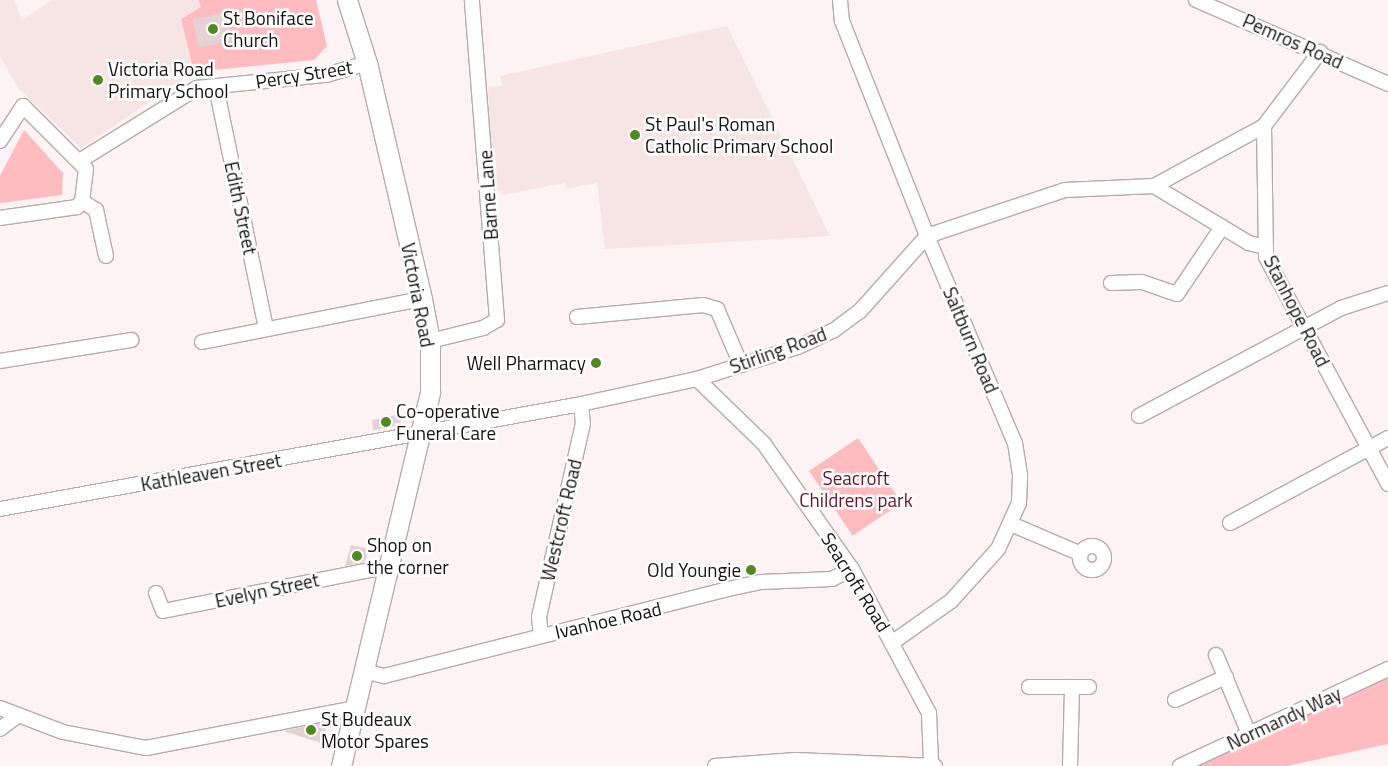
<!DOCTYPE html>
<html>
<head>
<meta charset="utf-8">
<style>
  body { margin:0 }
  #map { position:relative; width:1388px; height:766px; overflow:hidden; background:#fdf3f4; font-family:"Titillium Web",sans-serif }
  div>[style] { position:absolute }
  .built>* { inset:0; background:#f7e4e5 }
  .green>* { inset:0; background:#febbc0; transform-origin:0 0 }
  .building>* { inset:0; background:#e3d3d4; transform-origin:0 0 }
  .roads { filter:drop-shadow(1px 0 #b9aaab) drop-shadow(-1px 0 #b9aaab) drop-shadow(0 1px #b9aaab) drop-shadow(0 -1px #b9aaab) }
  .street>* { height:14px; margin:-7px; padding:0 7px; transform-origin:7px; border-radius:7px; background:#fff }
  .street>.ring { margin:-7px; padding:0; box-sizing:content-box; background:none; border:14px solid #fff; border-radius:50% }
  .secondary>* { height:19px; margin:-9.5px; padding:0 9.5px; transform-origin:9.5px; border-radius:9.5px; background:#fff }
  .dots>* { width:14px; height:14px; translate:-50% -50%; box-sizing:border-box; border:2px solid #fff; border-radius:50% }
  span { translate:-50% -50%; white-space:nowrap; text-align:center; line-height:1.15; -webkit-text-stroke:5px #fff; paint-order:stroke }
  .poi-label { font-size:19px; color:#161111 }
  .left { translate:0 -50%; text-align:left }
  .right { translate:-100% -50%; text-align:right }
  .street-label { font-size:19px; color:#161111 }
  .park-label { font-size:19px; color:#671326 }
</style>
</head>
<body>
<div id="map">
  <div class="built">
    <i style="clip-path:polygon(0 0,14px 0,22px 20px,52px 0,198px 0,201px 7px,181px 19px,194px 72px,81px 148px,19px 89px,0 57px)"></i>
    <i style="clip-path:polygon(727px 26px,830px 236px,605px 249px,597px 183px,566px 189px,565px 183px,503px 195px,493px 186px,488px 87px,502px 86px,500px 76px)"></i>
  </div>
  <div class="green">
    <i style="clip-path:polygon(198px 0,316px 0,327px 46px,314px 60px,194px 72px,181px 19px,201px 7px)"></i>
    <i style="clip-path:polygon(24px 130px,63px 173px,62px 195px,0 203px,0 176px)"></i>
    <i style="left:858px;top:438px;width:78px;height:59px;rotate:56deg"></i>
    <i style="clip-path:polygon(1388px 669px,1388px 744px,1287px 766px,1180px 766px)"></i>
  </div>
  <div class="building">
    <i style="left:227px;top:12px;width:29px;height:35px;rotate:78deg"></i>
    <i style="clip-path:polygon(403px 414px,400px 425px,373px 430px,372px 420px)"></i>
    <i style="clip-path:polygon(351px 545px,369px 549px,365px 562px,345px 566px)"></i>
    <i style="clip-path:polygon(327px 722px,324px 744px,283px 731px)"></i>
  </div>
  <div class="roads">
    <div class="street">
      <i style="left:840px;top:0;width:21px;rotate:85deg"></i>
      <i style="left:842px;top:21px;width:231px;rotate:68.4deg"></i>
      <i style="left:927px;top:236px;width:225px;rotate:67deg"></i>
      <i style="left:1015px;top:443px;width:33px;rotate:81deg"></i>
      <i style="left:1020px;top:476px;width:27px;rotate:92deg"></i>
      <i style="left:1019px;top:503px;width:51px;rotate:114.5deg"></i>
      <i style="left:998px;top:549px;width:70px;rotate:132.1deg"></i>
      <i style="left:951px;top:601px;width:71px;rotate:144.7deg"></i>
      <i style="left:1196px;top:0;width:210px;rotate:23.6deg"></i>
      <i style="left:216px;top:87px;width:246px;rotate:78.3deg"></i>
      <i style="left:1264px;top:126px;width:131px;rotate:89.1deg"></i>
      <i style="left:1266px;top:257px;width:258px;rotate:61.7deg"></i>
      <i style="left:0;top:141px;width:42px;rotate:-56.7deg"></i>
      <i style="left:23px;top:106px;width:89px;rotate:45deg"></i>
      <i style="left:86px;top:169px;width:32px;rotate:97deg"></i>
      <i style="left:82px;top:201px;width:8px;rotate:130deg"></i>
      <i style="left:77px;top:207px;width:78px;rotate:171.9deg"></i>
      <i style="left:81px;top:160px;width:137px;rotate:-31.8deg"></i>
      <i style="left:197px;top:88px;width:130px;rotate:-5.8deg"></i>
      <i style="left:326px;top:75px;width:43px;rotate:-16.3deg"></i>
      <i style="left:1154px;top:186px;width:111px;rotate:31deg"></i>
      <i style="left:1249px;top:243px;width:16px;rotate:14deg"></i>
      <i style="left:82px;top:201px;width:17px;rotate:33deg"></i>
      <i style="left:96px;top:210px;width:47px;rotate:77.7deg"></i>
      <i style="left:1111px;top:283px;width:31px;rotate:-2deg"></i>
      <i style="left:1142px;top:282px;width:37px;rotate:19deg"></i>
      <i style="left:1177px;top:294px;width:81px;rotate:-56.1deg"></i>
      <i style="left:577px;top:317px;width:127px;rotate:-5.4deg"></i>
      <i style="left:703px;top:305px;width:15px;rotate:16deg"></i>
      <i style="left:717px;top:309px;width:61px;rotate:66.8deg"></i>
      <i style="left:430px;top:341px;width:55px;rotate:-13.8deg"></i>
      <i style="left:483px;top:328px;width:16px;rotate:-30deg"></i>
      <i style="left:497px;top:320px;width:321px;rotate:-94.5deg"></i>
      <i style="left:202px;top:342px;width:224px;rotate:-11.1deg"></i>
      <i style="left:0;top:361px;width:133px;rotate:-9.1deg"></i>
      <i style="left:697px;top:379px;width:93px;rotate:44.1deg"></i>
      <i style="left:764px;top:444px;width:153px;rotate:54.9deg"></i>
      <i style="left:852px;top:569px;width:163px;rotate:61.9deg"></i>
      <i style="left:929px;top:713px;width:50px;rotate:87.7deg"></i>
      <i style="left:1139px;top:416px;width:229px;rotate:-28.1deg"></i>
      <i style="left:1341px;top:308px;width:49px;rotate:-17.7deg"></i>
      <i style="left:0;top:509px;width:590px;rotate:-10.24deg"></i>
      <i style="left:581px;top:404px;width:119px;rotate:-12.2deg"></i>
      <i style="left:697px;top:379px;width:106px;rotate:-17.6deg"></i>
      <i style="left:798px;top:347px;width:38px;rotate:-25deg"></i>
      <i style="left:833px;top:331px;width:34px;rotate:-37deg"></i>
      <i style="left:860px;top:311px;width:101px;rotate:-48.2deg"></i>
      <i style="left:927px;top:236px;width:145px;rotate:-18.4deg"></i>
      <i style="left:1065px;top:190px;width:89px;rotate:-2.6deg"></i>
      <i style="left:1154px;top:186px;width:125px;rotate:-28.6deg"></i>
      <i style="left:1264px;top:126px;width:93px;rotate:-52.9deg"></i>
      <i style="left:1230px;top:523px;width:179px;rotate:-28.3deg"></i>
      <i style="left:1011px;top:524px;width:76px;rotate:23.2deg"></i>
      <i class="ring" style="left:1080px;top:546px;width:10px;height:10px"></i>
      <i style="left:156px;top:593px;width:19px;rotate:69deg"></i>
      <i style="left:163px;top:611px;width:231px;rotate:-11.2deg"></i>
      <i style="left:541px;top:636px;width:19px;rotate:-96deg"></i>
      <i style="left:539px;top:617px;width:198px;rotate:-77.2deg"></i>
      <i style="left:583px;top:424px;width:20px;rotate:-96deg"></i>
      <i style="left:1216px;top:655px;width:86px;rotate:67.3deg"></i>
      <i style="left:365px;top:671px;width:20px;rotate:15deg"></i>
      <i style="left:384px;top:676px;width:355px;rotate:-14.2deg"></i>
      <i style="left:728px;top:589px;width:34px;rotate:-12deg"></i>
      <i style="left:761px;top:582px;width:71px;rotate:-2.4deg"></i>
      <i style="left:832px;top:579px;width:22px;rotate:-27deg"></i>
      <i style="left:1029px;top:687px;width:60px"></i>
      <i style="left:1175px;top:700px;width:56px;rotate:-24.3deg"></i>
      <i style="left:0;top:708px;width:67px;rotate:20.9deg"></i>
      <i style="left:63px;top:732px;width:85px;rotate:10.9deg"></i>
      <i style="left:146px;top:748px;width:214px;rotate:-10.8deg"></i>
      <i style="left:0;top:729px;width:20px;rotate:-37deg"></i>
      <i style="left:715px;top:766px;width:81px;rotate:-4.2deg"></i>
      <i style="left:796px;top:760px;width:139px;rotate:2.5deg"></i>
      <i style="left:1070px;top:766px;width:79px;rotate:-88.5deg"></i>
      <i style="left:1180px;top:766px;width:230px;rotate:-25deg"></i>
    </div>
    <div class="secondary">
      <i style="left:341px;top:766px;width:385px;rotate:-76.6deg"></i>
      <i style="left:430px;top:391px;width:50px;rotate:-90deg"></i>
      <i style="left:430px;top:341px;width:43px;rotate:-100.8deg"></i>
      <i style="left:422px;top:299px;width:242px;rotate:-103.1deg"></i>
      <i style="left:367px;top:63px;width:66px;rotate:-107.6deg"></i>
    </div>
  </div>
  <div class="dots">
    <i style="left:213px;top:29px;background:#528821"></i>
    <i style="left:98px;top:80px;background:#528821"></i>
    <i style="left:635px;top:135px;background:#528821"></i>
    <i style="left:596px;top:363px;background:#528821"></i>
    <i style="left:386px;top:422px;background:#528821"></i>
    <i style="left:357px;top:556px;background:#528821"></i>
    <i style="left:751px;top:570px;background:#528821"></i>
    <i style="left:311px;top:730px;background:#528821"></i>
  </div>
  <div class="poi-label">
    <span class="left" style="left:223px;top:29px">St Boniface<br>Church</span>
    <span class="left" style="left:108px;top:80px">Victoria Road<br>Primary School</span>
    <span class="left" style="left:645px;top:135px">St Paul's Roman<br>Catholic Primary School</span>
    <span class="right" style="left:586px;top:363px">Well Pharmacy</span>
    <span class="left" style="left:396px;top:422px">Co-operative<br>Funeral Care</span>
    <span class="left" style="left:367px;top:556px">Shop on<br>the corner</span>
    <span class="right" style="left:741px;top:570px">Old Youngie</span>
    <span class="left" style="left:321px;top:730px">St Budeaux<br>Motor Spares</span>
  </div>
  <div class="street-label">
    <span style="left:1293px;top:41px;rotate:24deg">Pemros Road</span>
    <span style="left:304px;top:74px;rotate:-9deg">Percy Street</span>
    <span style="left:488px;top:195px;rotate:-94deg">Barne Lane</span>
    <span style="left:241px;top:208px;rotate:78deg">Edith Street</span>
    <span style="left:418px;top:295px;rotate:79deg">Victoria Road</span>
    <span style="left:1297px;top:311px;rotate:63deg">Stanhope Road</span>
    <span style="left:971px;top:340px;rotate:67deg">Saltburn Road</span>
    <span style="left:778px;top:350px;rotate:-20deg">Stirling Road</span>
    <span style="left:211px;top:472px;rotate:-10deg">Kathleaven Street</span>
    <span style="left:561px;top:520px;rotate:-77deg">Westcroft Road</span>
    <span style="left:856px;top:582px;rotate:58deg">Seacroft Road</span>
    <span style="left:267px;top:590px;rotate:-12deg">Evelyn Street</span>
    <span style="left:608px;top:620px;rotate:-13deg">Ivanhoe Road</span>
    <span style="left:1284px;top:718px;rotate:-25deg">Normandy Way</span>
  </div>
  <div class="park-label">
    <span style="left:856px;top:489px">Seacroft<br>Childrens park</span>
  </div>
</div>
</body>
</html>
